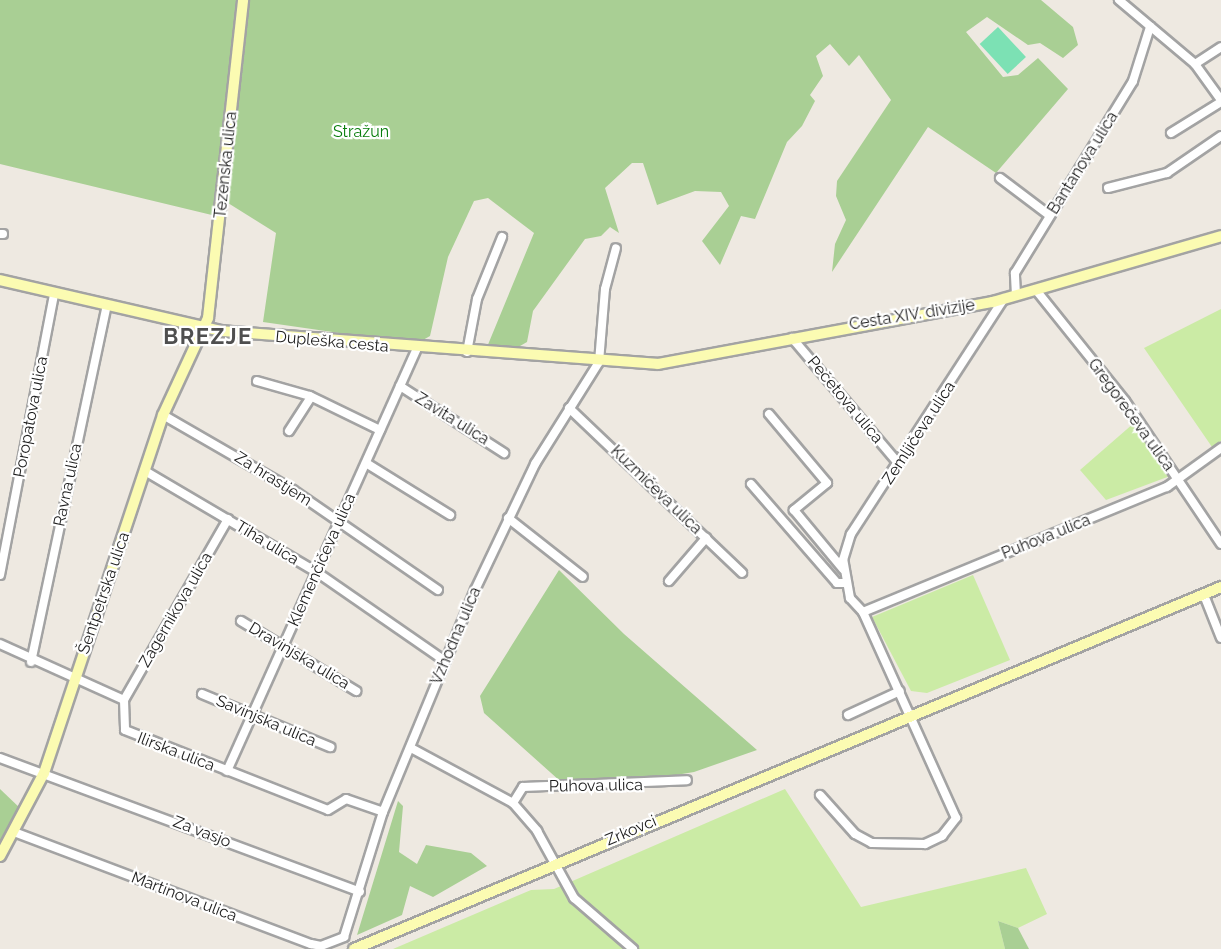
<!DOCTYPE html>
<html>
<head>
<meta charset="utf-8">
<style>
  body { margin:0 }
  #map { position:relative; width:1221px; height:949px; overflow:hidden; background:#eee9e1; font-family:Raleway,sans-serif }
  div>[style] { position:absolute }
  .grass>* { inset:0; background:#cbeba5 }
  .forest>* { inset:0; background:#a9cf94 }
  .pitch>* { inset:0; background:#7ce1b4; transform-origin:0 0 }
  .roads { filter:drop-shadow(2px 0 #a3a3a3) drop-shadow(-2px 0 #a3a3a3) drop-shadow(0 2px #a3a3a3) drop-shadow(0 -2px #a3a3a3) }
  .street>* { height:8px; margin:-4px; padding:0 4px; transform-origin:4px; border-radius:4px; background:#fff }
  .secondary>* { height:10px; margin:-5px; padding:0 5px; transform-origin:5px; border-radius:5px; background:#fbfbb2 }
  span { translate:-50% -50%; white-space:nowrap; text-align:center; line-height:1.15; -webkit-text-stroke:4.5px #fff; paint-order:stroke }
  .park-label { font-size:16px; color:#077d0b }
  .street-label { font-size:16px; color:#1c1c1c }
  .district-label { font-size:22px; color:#4f4f4f; font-weight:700; letter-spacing:1.5px }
</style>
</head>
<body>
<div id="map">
  <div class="grass">
    <i style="clip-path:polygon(1221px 309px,1221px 441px,1212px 447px,1144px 348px)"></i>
    <i style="clip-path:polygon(1134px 423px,1170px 476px,1106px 500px,1080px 470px)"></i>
    <i style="clip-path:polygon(973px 575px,1010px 660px,927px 693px,911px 691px,872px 617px)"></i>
    <i style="clip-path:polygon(785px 789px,861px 907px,1026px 868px,1047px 914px,1018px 928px,998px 921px,1005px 949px,393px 949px,531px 890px,554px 889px)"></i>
  </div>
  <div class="forest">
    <i style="clip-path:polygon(0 0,1041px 0,1073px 27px,1078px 45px,1063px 58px,1040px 43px,1028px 45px,987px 17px,966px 32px,1003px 77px,1018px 75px,1038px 58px,1068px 89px,996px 173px,928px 127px,832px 272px,835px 244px,846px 220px,836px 196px,837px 181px,891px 100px,859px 55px,849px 66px,830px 44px,816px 56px,823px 76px,810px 95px,815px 101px,802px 126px,787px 142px,755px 219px,741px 216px,720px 265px,702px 241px,729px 206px,721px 192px,695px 191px,657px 205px,643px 163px,632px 163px,605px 188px,619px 233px,610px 227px,601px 236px,585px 239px,533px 311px,527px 342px,513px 350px,487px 347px,534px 233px,488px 198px,474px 201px,448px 257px,430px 336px,416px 344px,263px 322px,276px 233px,220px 198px,216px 216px,0 164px)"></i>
    <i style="clip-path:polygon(559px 570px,624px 634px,757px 750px,694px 772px,634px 782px,560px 781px,484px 713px,480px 696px)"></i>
    <i style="clip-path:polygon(0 789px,22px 810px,0 844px)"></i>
    <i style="clip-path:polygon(398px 801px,403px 806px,399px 852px,417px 864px,426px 845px,471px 853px,487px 866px,433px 897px,410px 886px,402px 915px,357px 935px)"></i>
    <i style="clip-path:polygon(998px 921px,1018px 928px,1029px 949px,1005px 949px)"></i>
  </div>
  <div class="pitch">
    <i style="left:998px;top:27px;width:41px;height:25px;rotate:47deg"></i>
  </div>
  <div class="roads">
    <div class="street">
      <i style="left:1119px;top:0;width:99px;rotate:40.1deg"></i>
      <i style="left:1195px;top:64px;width:44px;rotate:54.2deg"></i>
      <i style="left:1195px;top:64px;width:31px;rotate:-33deg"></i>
      <i style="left:1171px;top:133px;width:59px;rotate:-31.8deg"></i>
      <i style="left:1000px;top:178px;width:61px;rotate:37.1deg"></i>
      <i style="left:1108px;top:188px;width:61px;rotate:-14.3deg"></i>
      <i style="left:1167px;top:173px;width:65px;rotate:-34.4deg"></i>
      <i style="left:0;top:234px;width:3px"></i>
      <i style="left:1036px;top:290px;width:142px;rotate:51.3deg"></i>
      <i style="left:1125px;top:401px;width:172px;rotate:56.1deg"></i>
      <i style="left:1016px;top:295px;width:22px;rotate:-93deg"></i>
      <i style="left:1015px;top:273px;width:225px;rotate:-58.4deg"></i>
      <i style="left:1133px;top:81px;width:57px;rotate:-72.5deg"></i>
      <i style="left:792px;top:338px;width:165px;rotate:49.7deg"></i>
      <i style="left:467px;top:352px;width:54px;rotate:-79.3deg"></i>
      <i style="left:477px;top:299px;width:67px;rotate:-68deg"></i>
      <i style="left:257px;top:381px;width:55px;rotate:15.8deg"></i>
      <i style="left:310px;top:396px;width:78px;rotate:25.9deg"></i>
      <i style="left:400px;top:386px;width:124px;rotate:32.8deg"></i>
      <i style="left:569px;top:408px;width:239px;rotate:43.6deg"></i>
      <i style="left:769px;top:414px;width:90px;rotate:50deg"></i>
      <i style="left:827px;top:483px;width:43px;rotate:140.7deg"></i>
      <i style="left:794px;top:510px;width:77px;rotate:50.3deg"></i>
      <i style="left:163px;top:415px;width:150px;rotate:30deg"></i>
      <i style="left:293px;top:490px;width:176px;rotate:34.6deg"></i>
      <i style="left:289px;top:431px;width:40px;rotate:-57.1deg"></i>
      <i style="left:366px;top:463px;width:99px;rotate:31.8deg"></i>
      <i style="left:145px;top:471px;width:201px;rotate:30.5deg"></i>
      <i style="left:318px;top:573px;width:155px;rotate:34.7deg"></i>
      <i style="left:751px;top:484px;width:131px;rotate:49deg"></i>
      <i style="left:837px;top:583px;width:8px"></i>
      <i style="left:508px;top:518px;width:95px;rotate:38.2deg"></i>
      <i style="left:228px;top:519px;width:209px;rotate:119.9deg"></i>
      <i style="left:124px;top:700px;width:30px;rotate:88deg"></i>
      <i style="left:125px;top:730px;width:218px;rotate:21.5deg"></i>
      <i style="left:328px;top:810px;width:21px;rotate:-31deg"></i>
      <i style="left:346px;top:799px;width:39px;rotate:19deg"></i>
      <i style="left:0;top:575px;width:285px;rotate:-79.1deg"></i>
      <i style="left:669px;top:581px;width:57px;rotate:-49.3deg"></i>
      <i style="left:1204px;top:595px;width:46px;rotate:68.4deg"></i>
      <i style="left:863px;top:612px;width:329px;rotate:-22.4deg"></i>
      <i style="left:1167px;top:487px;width:67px;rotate:-35.8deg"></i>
      <i style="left:241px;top:621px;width:135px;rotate:31.3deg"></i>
      <i style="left:0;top:644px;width:136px;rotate:24.3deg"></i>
      <i style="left:31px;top:662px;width:362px;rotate:-78deg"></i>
      <i style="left:202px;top:694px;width:139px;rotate:22.5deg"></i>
      <i style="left:848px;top:715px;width:57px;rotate:-24.8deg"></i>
      <i style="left:411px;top:748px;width:116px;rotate:28.3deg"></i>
      <i style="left:513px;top:803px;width:37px;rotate:49deg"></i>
      <i style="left:537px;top:831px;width:77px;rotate:61.1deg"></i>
      <i style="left:574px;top:898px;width:78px;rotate:40.8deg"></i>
      <i style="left:0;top:758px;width:384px;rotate:20.4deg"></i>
      <i style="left:227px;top:771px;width:463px;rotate:-65.8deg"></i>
      <i style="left:820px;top:795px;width:52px;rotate:48.1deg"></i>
      <i style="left:855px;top:834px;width:19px;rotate:28deg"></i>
      <i style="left:872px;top:843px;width:53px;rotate:1.1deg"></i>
      <i style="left:925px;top:844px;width:19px;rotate:-25deg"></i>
      <i style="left:942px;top:836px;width:23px;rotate:-52deg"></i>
      <i style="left:956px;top:818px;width:226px;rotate:-114.3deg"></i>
      <i style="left:863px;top:612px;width:19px;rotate:-133deg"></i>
      <i style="left:850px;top:598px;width:39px;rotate:-100deg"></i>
      <i style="left:843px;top:560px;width:27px;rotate:-73deg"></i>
      <i style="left:851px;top:534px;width:281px;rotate:-57deg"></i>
      <i style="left:513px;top:803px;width:19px;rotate:-58deg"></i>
      <i style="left:523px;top:787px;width:164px;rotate:-2.4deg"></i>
      <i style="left:14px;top:832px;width:317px;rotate:20.7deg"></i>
      <i style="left:311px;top:944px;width:10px;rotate:11deg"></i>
      <i style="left:321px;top:946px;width:25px;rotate:-21deg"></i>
      <i style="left:344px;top:937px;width:131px;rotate:-72.7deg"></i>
      <i style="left:383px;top:812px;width:240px;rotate:-67.5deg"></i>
      <i style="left:475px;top:590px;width:140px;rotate:-64.5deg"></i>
      <i style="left:535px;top:464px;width:120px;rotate:-57.9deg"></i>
      <i style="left:599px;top:362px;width:73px;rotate:-85.3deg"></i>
      <i style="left:605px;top:289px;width:42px;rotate:-75deg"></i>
    </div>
    <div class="secondary">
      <i style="left:0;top:280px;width:227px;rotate:13deg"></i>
      <i style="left:221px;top:331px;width:438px;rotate:4.3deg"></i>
      <i style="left:658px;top:364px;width:341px;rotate:-10.5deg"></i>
      <i style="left:993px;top:302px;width:237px;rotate:-16.1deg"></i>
      <i style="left:0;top:856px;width:94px;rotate:-62.1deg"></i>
      <i style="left:44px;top:773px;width:377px;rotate:-71.6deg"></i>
      <i style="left:163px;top:415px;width:107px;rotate:-65.1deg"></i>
      <i style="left:208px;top:318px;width:320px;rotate:-83.7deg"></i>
      <i style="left:354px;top:949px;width:940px;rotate:-22.66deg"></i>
    </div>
  </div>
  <div class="park-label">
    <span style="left:361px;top:132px">Stražun</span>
  </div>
  <div class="street-label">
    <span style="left:1083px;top:163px;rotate:-58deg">Bantanova ulica</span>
    <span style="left:226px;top:165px;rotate:-84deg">Tezenska ulica</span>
    <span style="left:912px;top:315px;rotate:-9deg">Cesta XIV. divizije</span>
    <span style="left:332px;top:342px;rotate:5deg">Dupleška cesta</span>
    <span style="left:845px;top:400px;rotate:50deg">Pečetova ulica</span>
    <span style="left:1131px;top:415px;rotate:54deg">Gregorečeva ulica</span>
    <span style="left:31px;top:417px;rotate:-79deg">Poropatova ulica</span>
    <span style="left:452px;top:419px;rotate:32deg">Zavita ulica</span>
    <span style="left:919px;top:433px;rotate:-57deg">Zemljičeva ulica</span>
    <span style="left:273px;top:479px;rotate:32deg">Za hrastjem</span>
    <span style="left:68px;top:485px;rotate:-78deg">Ravna ulica</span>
    <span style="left:656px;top:490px;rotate:44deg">Kuzmičeva ulica</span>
    <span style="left:1046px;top:537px;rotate:-22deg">Puhova ulica</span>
    <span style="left:267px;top:543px;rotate:31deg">Tiha ulica</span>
    <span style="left:322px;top:560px;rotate:-66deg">Klemenčičeva ulica</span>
    <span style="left:104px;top:593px;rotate:-71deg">Šentpetrska ulica</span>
    <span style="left:176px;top:610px;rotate:-60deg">Zagernikova ulica</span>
    <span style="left:456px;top:636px;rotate:-67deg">Vzhodna ulica</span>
    <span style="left:299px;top:656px;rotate:31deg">Dravinjska ulica</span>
    <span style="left:266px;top:721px;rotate:23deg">Savinjska ulica</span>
    <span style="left:176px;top:752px;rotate:21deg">Ilirska ulica</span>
    <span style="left:596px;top:786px;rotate:-1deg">Puhova ulica</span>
    <span style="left:631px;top:831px;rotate:-23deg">Zrkovci</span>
    <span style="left:202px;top:832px;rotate:21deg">Za vasjo</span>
    <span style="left:184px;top:897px;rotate:21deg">Martinova ulica</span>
  </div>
  <div class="district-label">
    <span style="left:208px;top:337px">BREZJE</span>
  </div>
</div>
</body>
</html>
